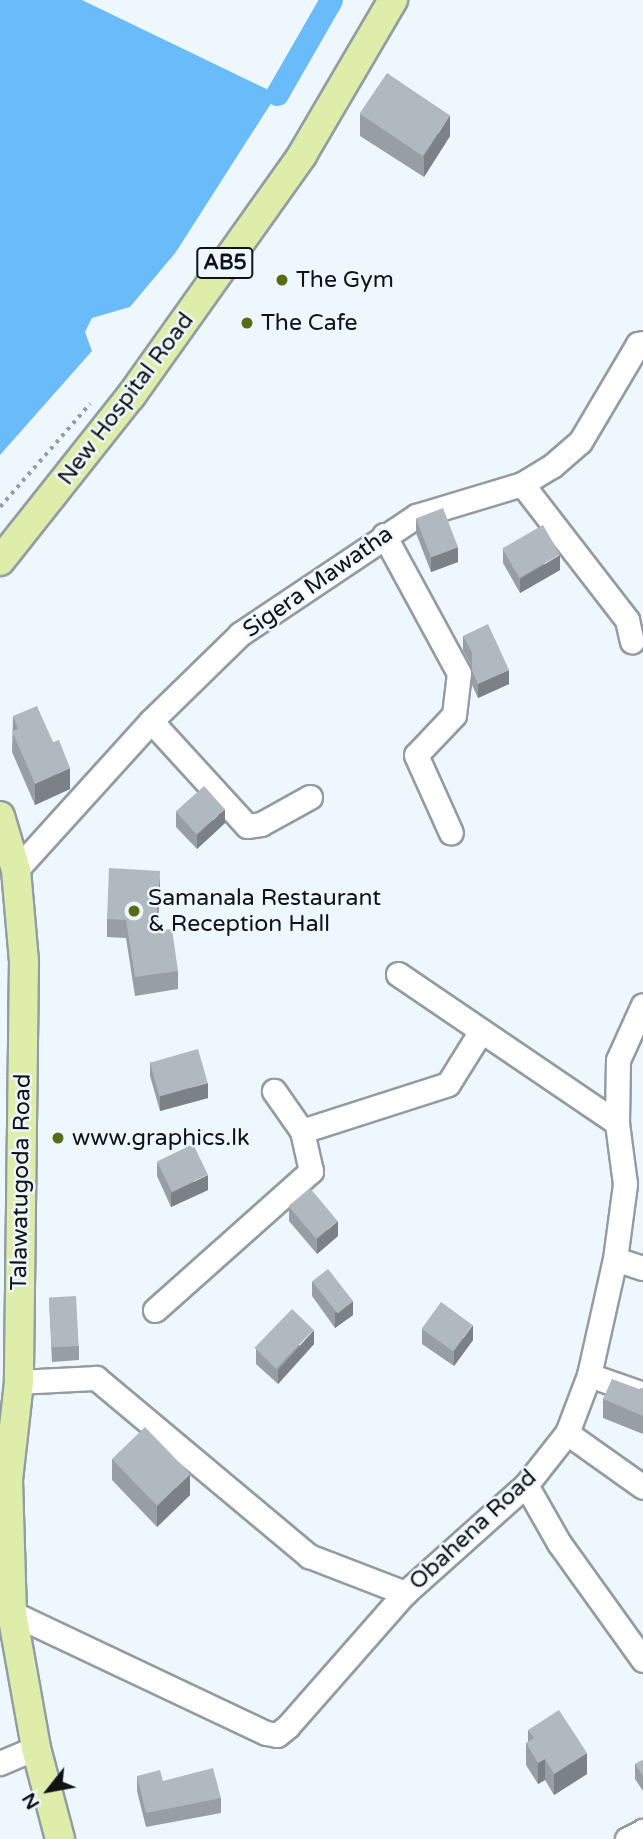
<!DOCTYPE html>
<html>
<head>
<meta charset="utf-8">
<style>
  body { margin:0 }
  #map { position:relative; width:643px; height:1839px; overflow:hidden; background:#eef7fe; font-family:"Varela Round",sans-serif }
  div>[style] { position:absolute }
  .water>* { inset:0; background:#6abbfa }
  .canal>* { height:23px; margin:-11.5px; padding:0 11.5px; transform-origin:11.5px; border-radius:11.5px; background:#6abbfa }
  .path>* { height:3.5px; margin-top:-1.75px; transform-origin:0; background:repeating-linear-gradient(90deg,#979ea3 0 3.5px,transparent 0 8.5px) }
  .roads { filter:drop-shadow(2px 0 #939ca3) drop-shadow(-2px 0 #939ca3) drop-shadow(0 2px #939ca3) drop-shadow(0 -2px #939ca3) }
  .minor>* { height:23px; margin:-11.5px; padding:0 11.5px; transform-origin:11.5px; border-radius:11.5px; background:#fff }
  .major>* { height:28px; margin:-14px; padding:0 14px; transform-origin:14px; border-radius:14px; background:#deeeaa }
  .wall>* { inset:0; background:#979ea5 }
  .shaded-wall>* { inset:0; background:#7b8186 }
  .building>* { inset:0; background:#b0b8c0; transform-origin:0 0 }
  .dots>* { width:19px; height:19px; translate:-50% -50%; box-sizing:border-box; border:4px solid #eef7fe; border-radius:50% }
  span { translate:-50% -50%; white-space:nowrap; text-align:center; line-height:1.15; -webkit-text-stroke:5px #eef7fe; paint-order:stroke }
  .shield-label span { padding:2px 5px; background:#eef7fe; border:2px solid; border-radius:5px; -webkit-text-stroke-width:0 }
  .shield-label { font-size:21px; color:#101315; font-weight:700 }
  .poi-label { font-size:23px; color:#101315 }
  .left { translate:0 -50%; text-align:left }
  .street-label { font-size:23px; color:#101315 }
  .north { position:absolute; left:14px; top:1755px; width:70px; height:70px; -webkit-text-stroke:5px #eef7fe; paint-order:stroke; rotate:239deg; font-size:19px; font-weight:700; line-height:28px; text-align:center; color:#101315 }
  .north::after { content:''; display:block; margin:auto; width:24px; height:32px; background:#101315; clip-path:polygon(50% 0,100% 100%,50% 72%,0 100%) }
</style>
</head>
<body>
<div id="map">
  <div class="water">
    <i style="clip-path:polygon(0 0,82px 0,277px 94px,176px 252px,130px 307px,92px 318px,85px 332px,92px 351px,0 455px)"></i>
  </div>
  <div class="canal">
    <i style="left:277px;top:94px;width:108px;rotate:-60.1deg"></i>
  </div>
  <div class="path">
    <i style="left:0;top:507px;width:137px;rotate:-48.9deg"></i>
  </div>
  <div class="roads">
    <div class="minor">
      <i style="left:522px;top:484px;width:172px;rotate:52.3deg"></i>
      <i style="left:627px;top:620px;width:22px;rotate:77deg"></i>
      <i style="left:384px;top:535px;width:157px;rotate:61.5deg"></i>
      <i style="left:459px;top:673px;width:42px;rotate:96.8deg"></i>
      <i style="left:454px;top:715px;width:55px;rotate:133.5deg"></i>
      <i style="left:416px;top:755px;width:85px;rotate:65.8deg"></i>
      <i style="left:151px;top:721px;width:142px;rotate:47.6deg"></i>
      <i style="left:247px;top:826px;width:14px;rotate:-8deg"></i>
      <i style="left:261px;top:824px;width:56px;rotate:-28.9deg"></i>
      <i style="left:16px;top:870px;width:201px;rotate:-47.8deg"></i>
      <i style="left:151px;top:721px;width:124px;rotate:-44.3deg"></i>
      <i style="left:240px;top:634px;width:212px;rotate:-33.8deg"></i>
      <i style="left:416px;top:516px;width:111px;rotate:-16.8deg"></i>
      <i style="left:522px;top:484px;width:35px;rotate:-31deg"></i>
      <i style="left:552px;top:466px;width:37px;rotate:-41deg"></i>
      <i style="left:580px;top:442px;width:114px;rotate:-59.4deg"></i>
      <i style="left:638px;top:344px;width:5px;rotate:-11deg"></i>
      <i style="left:398px;top:974px;width:265px;rotate:34.2deg"></i>
      <i style="left:302px;top:1131px;width:153px;rotate:-17.8deg"></i>
      <i style="left:448px;top:1084px;width:62px;rotate:-58.1deg"></i>
      <i style="left:615px;top:1259px;width:29px;rotate:18deg"></i>
      <i style="left:155px;top:1310px;width:209px;rotate:-41.7deg"></i>
      <i style="left:311px;top:1171px;width:41px;rotate:-102.7deg"></i>
      <i style="left:302px;top:1131px;width:49px;rotate:-125deg"></i>
      <i style="left:589px;top:1375px;width:57px;rotate:19.4deg"></i>
      <i style="left:19px;top:1382px;width:77px;rotate:-3deg"></i>
      <i style="left:96px;top:1378px;width:278px;rotate:39.9deg"></i>
      <i style="left:309px;top:1556px;width:103px;rotate:21.1deg"></i>
      <i style="left:567px;top:1433px;width:93px;rotate:35.4deg"></i>
      <i style="left:526px;top:1485px;width:67px;rotate:60.4deg"></i>
      <i style="left:559px;top:1543px;width:144px;rotate:54.3deg"></i>
      <i style="left:12px;top:1613px;width:281px;rotate:25.3deg"></i>
      <i style="left:266px;top:1733px;width:11px;rotate:10deg"></i>
      <i style="left:277px;top:1735px;width:14px;rotate:-39deg"></i>
      <i style="left:288px;top:1726px;width:177px;rotate:-48.7deg"></i>
      <i style="left:405px;top:1593px;width:162px;rotate:-41.8deg"></i>
      <i style="left:526px;top:1485px;width:66px;rotate:-51.7deg"></i>
      <i style="left:567px;top:1433px;width:62px;rotate:-69.2deg"></i>
      <i style="left:589px;top:1375px;width:119px;rotate:-77.4deg"></i>
      <i style="left:615px;top:1259px;width:76px;rotate:-82.4deg"></i>
      <i style="left:625px;top:1184px;width:62px;rotate:-97.5deg"></i>
      <i style="left:617px;top:1123px;width:63px;rotate:-89.1deg"></i>
      <i style="left:618px;top:1060px;width:60px;rotate:-65.6deg"></i>
      <i style="left:0;top:1763px;width:39px;rotate:-23deg"></i>
      <i style="left:627px;top:1839px;width:18px;rotate:-27deg"></i>
    </div>
    <div class="major">
      <i style="left:0;top:561px;width:211px;rotate:-51.6deg"></i>
      <i style="left:131px;top:396px;width:296px;rotate:-54.6deg"></i>
      <i style="left:302px;top:155px;width:180px;rotate:-59.6deg"></i>
      <i style="left:0;top:816px;width:56px;rotate:73.5deg"></i>
      <i style="left:16px;top:870px;width:91px;rotate:85deg"></i>
      <i style="left:24px;top:961px;width:421px;rotate:90.7deg"></i>
      <i style="left:19px;top:1382px;width:99px;rotate:96.4deg"></i>
      <i style="left:8px;top:1480px;width:133px;rotate:88.3deg"></i>
      <i style="left:12px;top:1613px;width:137px;rotate:79.9deg"></i>
      <i style="left:36px;top:1748px;width:94px;rotate:75.2deg"></i>
    </div>
  </div>
  <div class="wall">
    <i style="clip-path:polygon(360px 114px,450px 136px,424px 177px,360px 136px)"></i>
    <i style="clip-path:polygon(416px 518px,458px 562px,431px 572px,416px 533px)"></i>
    <i style="clip-path:polygon(503px 549px,560px 570px,520px 593px,503px 563px)"></i>
    <i style="clip-path:polygon(463px 636px,509px 684px,478px 698px,472px 685px,472px 667px,463px 650px)"></i>
    <i style="clip-path:polygon(13px 716px,70px 789px,35px 805px,12px 752px)"></i>
    <i style="clip-path:polygon(176px 812px,225px 823px,197px 849px,176px 827px)"></i>
    <i style="clip-path:polygon(160px 889px,157px 931px,178px 971px,178px 989px,135px 996px,126px 938px,107px 937px,107px 919px)"></i>
    <i style="clip-path:polygon(150px 1062px,208px 1098px,160px 1111px,150px 1076px)"></i>
    <i style="clip-path:polygon(157px 1162px,208px 1190px,171px 1207px,157px 1176px)"></i>
    <i style="clip-path:polygon(289px 1206px,338px 1236px,317px 1254px,289px 1221px)"></i>
    <i style="clip-path:polygon(312px 1281px,353px 1315px,335px 1328px,312px 1296px)"></i>
    <i style="clip-path:polygon(49px 1298px,79px 1346px,79px 1360px,52px 1362px)"></i>
    <i style="clip-path:polygon(422px 1329px,473px 1340px,454px 1366px,422px 1344px)"></i>
    <i style="clip-path:polygon(314px 1344px,278px 1384px,256px 1364px,256px 1349px)"></i>
    <i style="clip-path:polygon(643px 1388px,643px 1434px,603px 1418px,603px 1399px)"></i>
    <i style="clip-path:polygon(112px 1459px,190px 1495px,157px 1527px,112px 1480px)"></i>
    <i style="clip-path:polygon(528px 1730px,587px 1774px,554px 1795px,545px 1780px,538px 1784px,526px 1765px,526px 1743px,528px 1742px)"></i>
    <i style="clip-path:polygon(643px 1760px,643px 1791px,635px 1779px,635px 1764px)"></i>
    <i style="clip-path:polygon(137px 1776px,163px 1781px,221px 1798px,221px 1813px,146px 1827px,137px 1791px)"></i>
  </div>
  <div class="shaded-wall">
    <i style="clip-path:polygon(450px 115px,450px 136px,424px 177px,424px 156px)"></i>
    <i style="clip-path:polygon(458px 547px,458px 562px,431px 572px,431px 557px)"></i>
    <i style="clip-path:polygon(560px 555px,560px 570px,520px 593px,520px 579px)"></i>
    <i style="clip-path:polygon(509px 670px,509px 684px,478px 698px,478px 684px)"></i>
    <i style="clip-path:polygon(70px 768px,70px 789px,35px 805px,35px 784px)"></i>
    <i style="clip-path:polygon(225px 809px,225px 823px,197px 849px,197px 835px)"></i>
    <i style="clip-path:polygon(160px 871px,160px 889px,156px 949px,156px 931px)"></i>
    <i style="clip-path:polygon(208px 1083px,208px 1098px,160px 1111px,160px 1096px)"></i>
    <i style="clip-path:polygon(208px 1175px,208px 1190px,171px 1207px,171px 1193px)"></i>
    <i style="clip-path:polygon(338px 1221px,338px 1236px,317px 1254px,317px 1239px)"></i>
    <i style="clip-path:polygon(353px 1301px,353px 1315px,335px 1328px,335px 1313px)"></i>
    <i style="clip-path:polygon(473px 1325px,473px 1340px,454px 1366px,454px 1351px)"></i>
    <i style="clip-path:polygon(314px 1330px,314px 1344px,278px 1384px,278px 1370px)"></i>
    <i style="clip-path:polygon(190px 1474px,190px 1495px,157px 1527px,157px 1506px)"></i>
    <i style="clip-path:polygon(587px 1753px,587px 1774px,554px 1795px,554px 1774px)"></i>
    <i style="clip-path:polygon(545px 1759px,545px 1780px,538px 1784px,538px 1763px)"></i>
  </div>
  <div class="building">
    <i style="left:387px;top:73px;width:76px;height:49px;rotate:34deg"></i>
    <i style="left:443px;top:508px;width:42px;height:29px;rotate:69deg"></i>
    <i style="left:543px;top:525px;width:34px;height:47px;rotate:60deg"></i>
    <i style="clip-path:polygon(488px 624px,509px 670px,478px 684px,472px 670px,472px 652px,463px 636px)"></i>
    <i style="clip-path:polygon(37px 706px,53px 742px,59px 740px,70px 768px,35px 784px,12px 731px,18px 729px,13px 716px)"></i>
    <i style="left:204px;top:786px;width:31px;height:38px;rotate:48deg"></i>
    <i style="clip-path:polygon(109px 868px,160px 871px,156px 931px,172px 929px,178px 971px,135px 977px,126px 920px,107px 919px)"></i>
    <i style="left:198px;top:1049px;width:35px;height:50px;rotate:74deg"></i>
    <i style="left:193px;top:1144px;width:34px;height:40px;rotate:64deg"></i>
    <i style="left:310px;top:1188px;width:43px;height:28px;rotate:50deg"></i>
    <i style="left:328px;top:1269px;width:41px;height:20px;rotate:52deg"></i>
    <i style="left:76px;top:1296px;width:50px;height:27px;rotate:87deg"></i>
    <i style="left:441px;top:1302px;width:39px;height:33px;rotate:36deg"></i>
    <i style="left:292px;top:1309px;width:30px;height:54px;rotate:44deg"></i>
    <i style="clip-path:polygon(612px 1379px,639px 1389px,643px 1388px,643px 1416px,603px 1399px)"></i>
    <i style="left:145px;top:1427px;width:65px;height:46px;rotate:46deg"></i>
    <i style="clip-path:polygon(559px 1710px,587px 1753px,554px 1774px,545px 1759px,538px 1763px,526px 1743px,534px 1738px,528px 1730px)"></i>
    <i style="clip-path:polygon(643px 1760px,643px 1776px,635px 1764px)"></i>
    <i style="clip-path:polygon(213px 1768px,221px 1798px,146px 1813px,137px 1776px,160px 1770px,163px 1781px)"></i>
  </div>
  <div class="dots">
    <i style="left:282px;top:280px;background:#5a6b16"></i>
    <i style="left:247px;top:323px;background:#5a6b16"></i>
    <i style="left:134px;top:911px;background:#5a6b16"></i>
    <i style="left:58px;top:1138px;background:#5a6b16"></i>
  </div>
  <div class="shield-label">
    <span style="left:225px;top:263px">AB5</span>
  </div>
  <div class="poi-label">
    <span class="left" style="left:296px;top:280px">The Gym</span>
    <span class="left" style="left:261px;top:323px">The Cafe</span>
    <span class="left" style="left:148px;top:911px">Samanala Restaurant<br>&amp; Reception Hall</span>
    <span class="left" style="left:72px;top:1138px">www.graphics.lk</span>
  </div>
  <div class="street-label">
    <span style="left:126px;top:399px;rotate:-53deg">New Hospital Road</span>
    <span style="left:318px;top:582px;rotate:-35deg">Sigera Mawatha</span>
    <span style="left:21px;top:1182px;rotate:-89deg">Talawatugoda Road</span>
    <span style="left:473px;top:1530px;rotate:-43deg">Obahena Road</span>
  </div>
  <div class="north">N</div>
</div>
</body>
</html>
